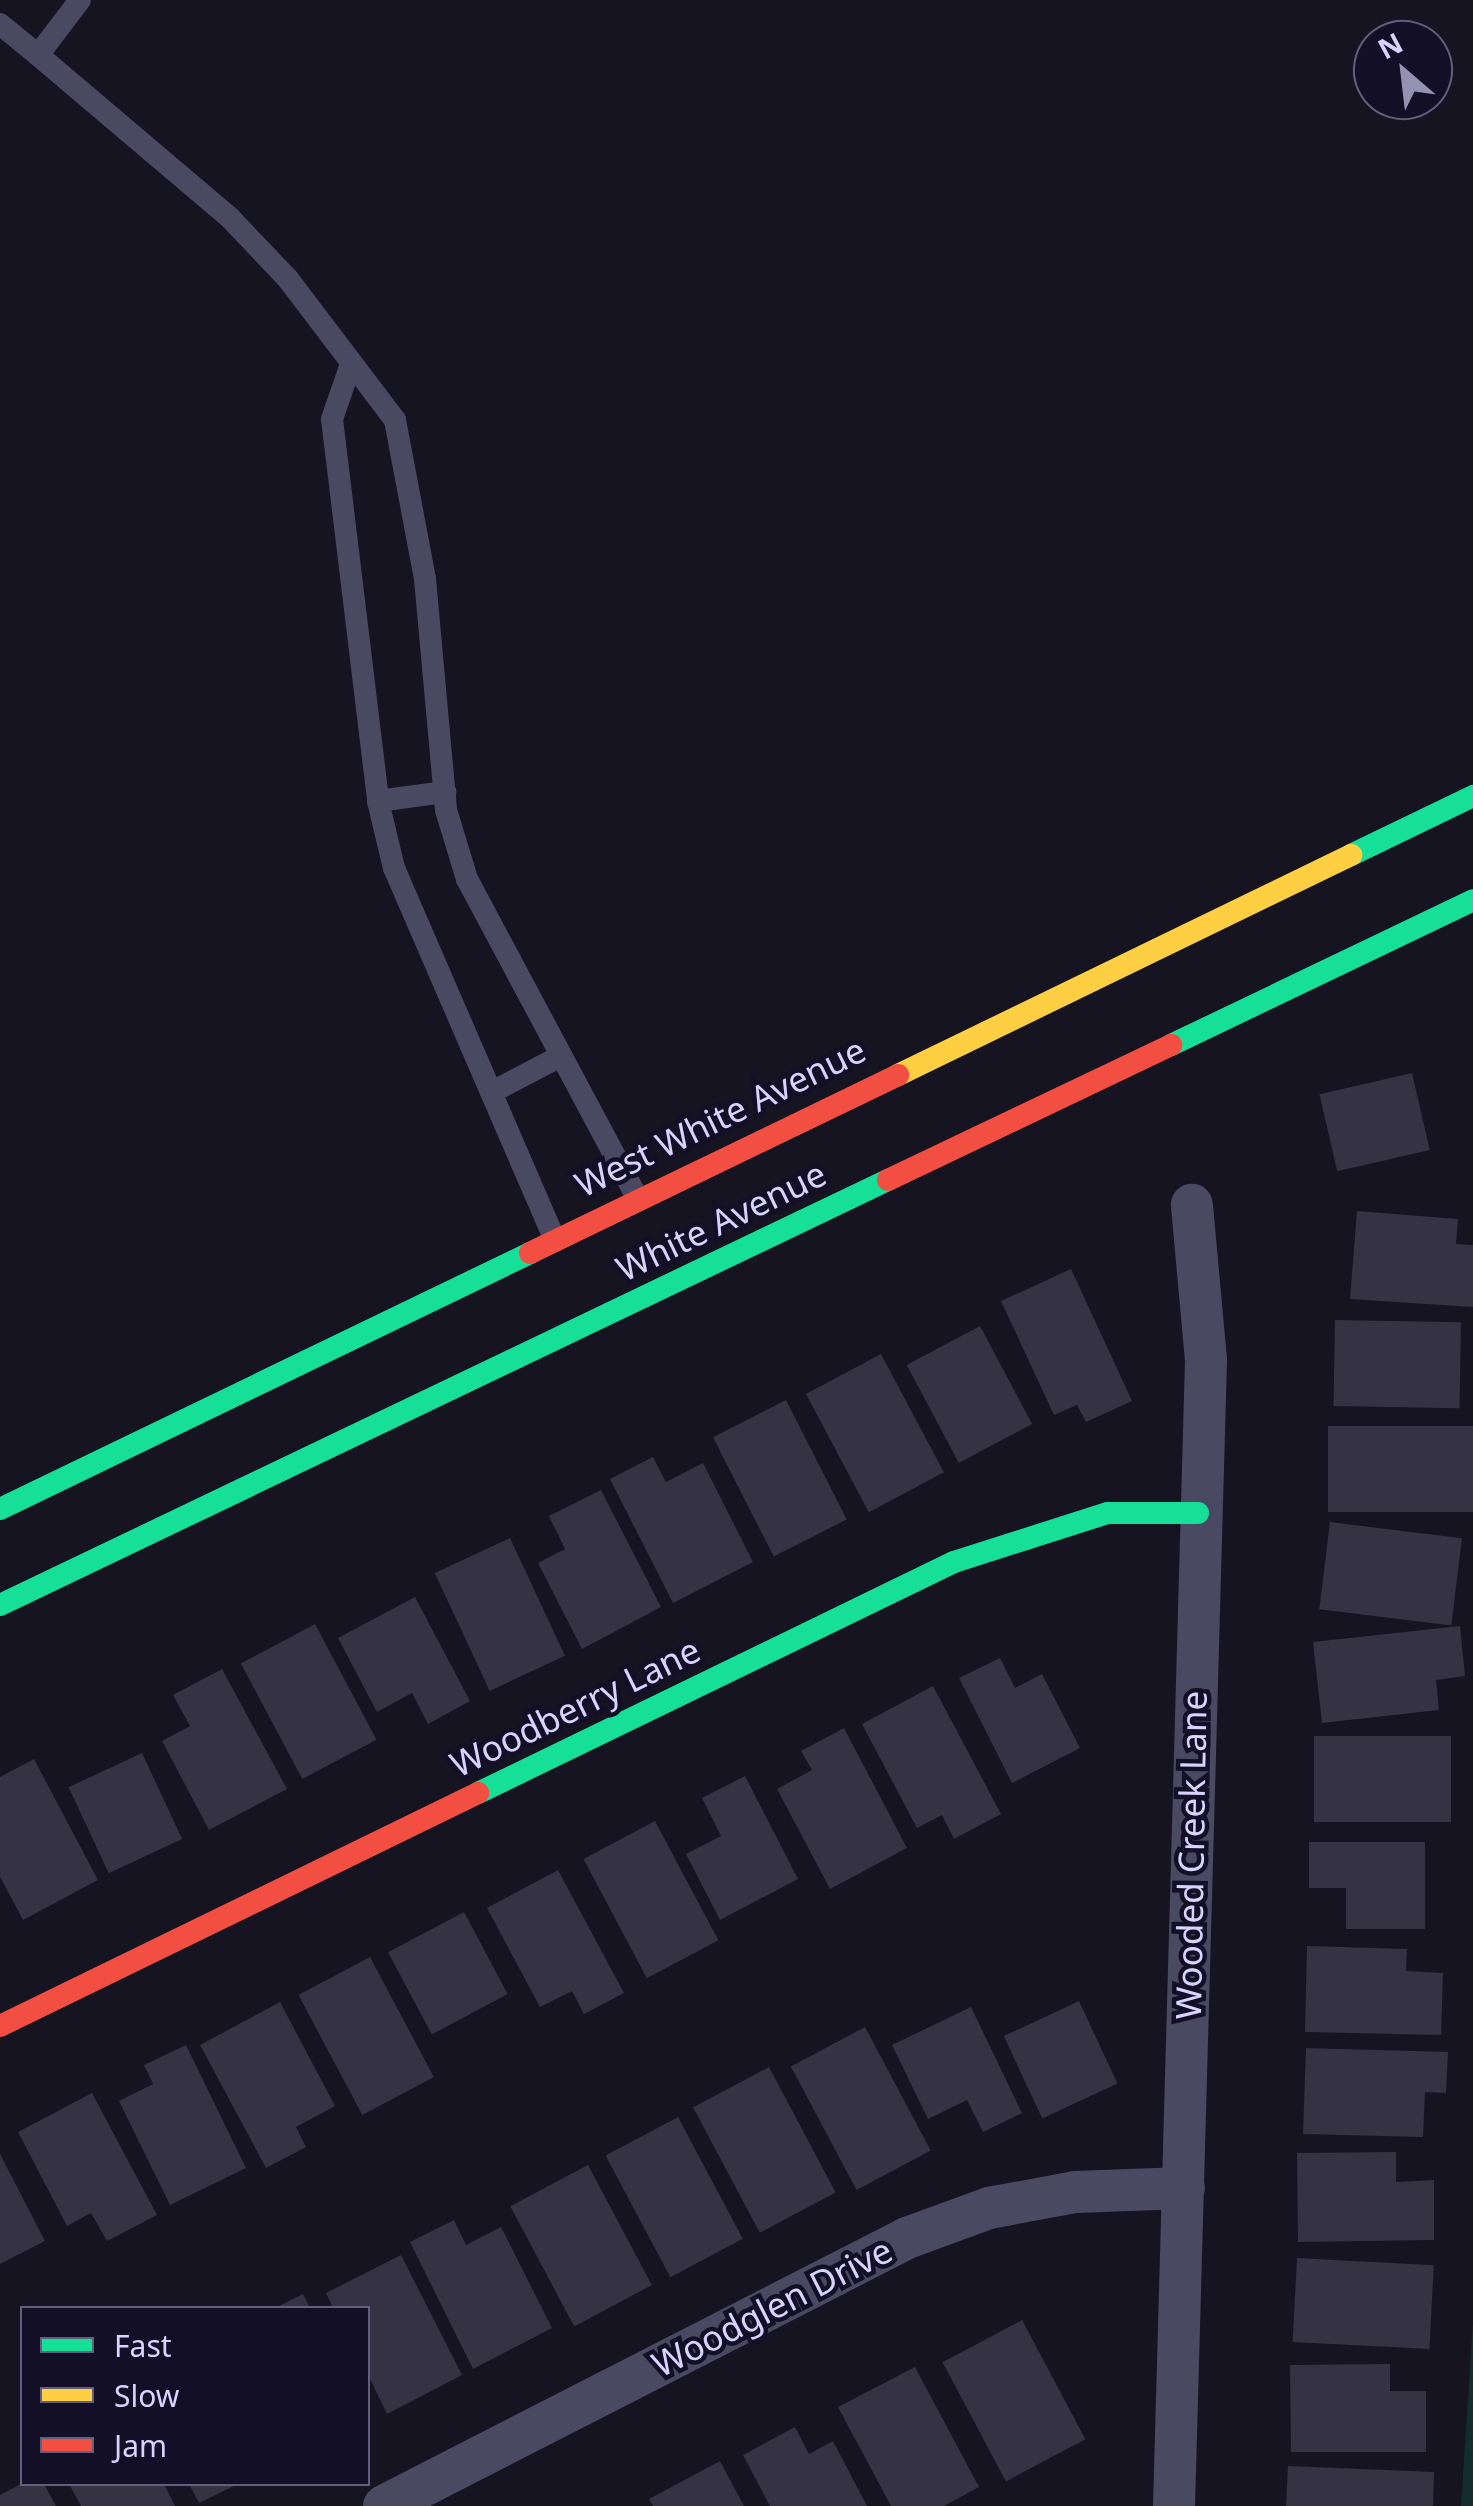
<!DOCTYPE html>
<html>
<head>
<meta charset="utf-8">
<style>
  body { margin:0 }
  #map { position:relative; width:1473px; height:2506px; overflow:hidden; background:#161421; font-family:"Noto Sans",sans-serif }
  div>[style] { position:absolute }
  .green>* { inset:0; background:#132c2d }
  .building>* { inset:0; background:#343243; transform-origin:0 0 }
  .lane>* { height:22px; margin:-11px; padding:0 11px; transform-origin:11px; border-radius:11px; background:#4a4962 }
  .street>* { height:42px; margin:-21px; padding:0 21px; transform-origin:21px; border-radius:21px; background:#4a4962 }
  .fast>* { height:22px; margin:-11px; padding:0 11px; transform-origin:11px; border-radius:11px; background:#16e098 }
  .slow>* { height:22px; margin:-11px; padding:0 11px; transform-origin:11px; border-radius:11px; background:#ffcf43 }
  .jam>* { height:22px; margin:-11px; padding:0 11px; transform-origin:11px; border-radius:11px; background:#f24e42 }
  span { translate:-50% -50%; white-space:nowrap; text-align:center; line-height:1.15; -webkit-text-stroke:9px #130f26; paint-order:stroke }
  .street-label { font-size:35px; color:#d9d4ff }
  .legend { position:absolute; left:20px; top:2306px; width:350px; height:180px; box-sizing:border-box; background:#130f26; border:2px solid #625e7d; margin:0; padding:12px 18px; list-style:none; font-size:30px; color:#d9d4ff }
  .legend li { display:flex; align-items:center; gap:20px; height:50px }
  .legend b { width:50px; border:2px solid #625e7d }
  .north { position:absolute; left:1353px; top:20px; width:100px; height:100px; box-sizing:border-box; background:#130f26; border:2px solid #625e7d; border-radius:50%; rotate:332deg; font-size:28px; font-weight:700; line-height:40px; text-align:center; color:#d9d4ff }
  .north::after { content:''; display:block; margin:auto; width:35px; height:45px; background:#9591b1; clip-path:polygon(50% 0,100% 100%,50% 72%,0 100%) }
</style>
</head>
<body>
<div id="map">
  <div class="green">
    <i style="clip-path:polygon(1473px 2322px,1473px 2506px,1461px 2506px)"></i>
  </div>
  <div class="building">
    <i style="left:1412px;top:1073px;width:79px;height:95px;rotate:77deg"></i>
    <i style="clip-path:polygon(1357px 1211px,1458px 1219px,1456px 1244px,1473px 1245px,1473px 1307px,1350px 1299px)"></i>
    <i style="clip-path:polygon(1071px 1269px,1132px 1401px,1086px 1422px,1077px 1405px,1054px 1415px,1001px 1301px)"></i>
    <i style="left:1335px;top:1320px;width:126px;height:86px;rotate:1deg"></i>
    <i style="left:980px;top:1326px;width:111px;height:83px;rotate:62deg"></i>
    <i style="left:881px;top:1354px;width:134px;height:85px;rotate:62deg"></i>
    <i style="left:786px;top:1400px;width:134px;height:82px;rotate:63deg"></i>
    <i style="left:1328px;top:1426px;width:145px;height:86px"></i>
    <i style="clip-path:polygon(653px 1457px,666px 1482px,703px 1463px,753px 1562px,673px 1603px,610px 1479px)"></i>
    <i style="clip-path:polygon(601px 1490px,661px 1607px,582px 1649px,538px 1563px,565px 1549px,549px 1516px)"></i>
    <i style="left:1330px;top:1522px;width:133px;height:88px;rotate:7deg"></i>
    <i style="left:510px;top:1538px;width:130px;height:83px;rotate:65deg"></i>
    <i style="clip-path:polygon(415px 1597px,470px 1701px,428px 1724px,412px 1693px,377px 1712px,338px 1638px)"></i>
    <i style="left:315px;top:1624px;width:131px;height:84px;rotate:62deg"></i>
    <i style="clip-path:polygon(1460px 1626px,1465px 1676px,1436px 1680px,1439px 1710px,1322px 1723px,1313px 1642px)"></i>
    <i style="clip-path:polygon(1000px 1658px,1015px 1688px,1042px 1674px,1080px 1748px,1012px 1783px,959px 1678px)"></i>
    <i style="clip-path:polygon(222px 1669px,287px 1789px,209px 1830px,162px 1741px,190px 1726px,173px 1695px)"></i>
    <i style="clip-path:polygon(933px 1686px,1001px 1814px,954px 1839px,942px 1815px,917px 1828px,862px 1724px)"></i>
    <i style="clip-path:polygon(844px 1728px,907px 1848px,830px 1889px,777px 1789px,812px 1770px,801px 1751px)"></i>
    <i style="left:1314px;top:1736px;width:137px;height:86px"></i>
    <i style="left:142px;top:1753px;width:95px;height:81px;rotate:65deg"></i>
    <i style="clip-path:polygon(34px 1759px,98px 1880px,23px 1920px,0 1877px,0 1777px)"></i>
    <i style="clip-path:polygon(745px 1776px,798px 1879px,720px 1920px,686px 1854px,721px 1836px,702px 1798px)"></i>
    <i style="left:655px;top:1821px;width:135px;height:81px;rotate:62deg"></i>
    <i style="clip-path:polygon(1309px 1842px,1425px 1842px,1425px 1929px,1346px 1929px,1346px 1888px,1309px 1888px)"></i>
    <i style="clip-path:polygon(558px 1870px,624px 1993px,584px 2014px,572px 1991px,540px 2007px,487px 1908px)"></i>
    <i style="left:464px;top:1912px;width:93px;height:86px;rotate:62deg"></i>
    <i style="clip-path:polygon(1307px 1946px,1407px 1949px,1406px 1971px,1443px 1973px,1441px 2035px,1305px 2032px)"></i>
    <i style="left:370px;top:1957px;width:136px;height:81px;rotate:62deg"></i>
    <i style="left:1079px;top:2001px;width:91px;height:83px;rotate:65deg"></i>
    <i style="clip-path:polygon(280px 2002px,335px 2106px,296px 2127px,306px 2147px,266px 2168px,200px 2045px)"></i>
    <i style="clip-path:polygon(971px 2007px,1022px 2113px,983px 2132px,967px 2100px,928px 2119px,892px 2045px)"></i>
    <i style="left:865px;top:2027px;width:140px;height:84px;rotate:62deg"></i>
    <i style="clip-path:polygon(186px 2045px,246px 2168px,170px 2205px,119px 2101px,153px 2084px,144px 2065px)"></i>
    <i style="clip-path:polygon(1306px 2048px,1448px 2052px,1446px 2093px,1425px 2092px,1423px 2137px,1303px 2134px)"></i>
    <i style="left:769px;top:2067px;width:142px;height:86px;rotate:62deg"></i>
    <i style="clip-path:polygon(92px 2093px,157px 2215px,107px 2241px,91px 2213px,67px 2226px,18px 2132px)"></i>
    <i style="left:678px;top:2117px;width:138px;height:82px;rotate:62deg"></i>
    <i style="clip-path:polygon(1396px 2152px,1396px 2182px,1434px 2180px,1434px 2240px,1298px 2242px,1297px 2153px)"></i>
    <i style="clip-path:polygon(0 2154px,45px 2241px,0 2264px)"></i>
    <i style="left:588px;top:2165px;width:136px;height:88px;rotate:62deg"></i>
    <i style="clip-path:polygon(454px 2220px,466px 2245px,501px 2227px,552px 2328px,473px 2369px,410px 2242px)"></i>
    <i style="clip-path:polygon(401px 2255px,462px 2375px,387px 2414px,368px 2375px,368px 2308px,333px 2308px,326px 2293px)"></i>
    <i style="left:1297px;top:2258px;width:137px;height:84px;rotate:3deg"></i>
    <i style="clip-path:polygon(303px 2294px,310px 2308px,275px 2308px)"></i>
    <i style="left:1022px;top:2320px;width:135px;height:90px;rotate:62deg"></i>
    <i style="clip-path:polygon(1390px 2364px,1390px 2391px,1426px 2391px,1426px 2452px,1291px 2452px,1290px 2365px)"></i>
    <i style="clip-path:polygon(915px 2367px,979px 2487px,944px 2506px,891px 2506px,838px 2407px)"></i>
    <i style="clip-path:polygon(795px 2427px,809px 2454px,833px 2441px,867px 2506px,770px 2506px,743px 2455px)"></i>
    <i style="clip-path:polygon(720px 2461px,744px 2506px,653px 2506px,649px 2499px)"></i>
    <i style="clip-path:polygon(1288px 2466px,1434px 2472px,1433px 2506px,1286px 2506px)"></i>
    <i style="clip-path:polygon(21px 2484px,44px 2484px,56px 2506px,0 2506px,0 2495px)"></i>
    <i style="clip-path:polygon(69px 2484px,164px 2484px,175px 2506px,81px 2506px)"></i>
    <i style="clip-path:polygon(189px 2484px,238px 2484px,199px 2503px)"></i>
  </div>
  <div class="lane">
    <i style="left:0;top:24px;width:49px;rotate:39.2deg"></i>
    <i style="left:38px;top:55px;width:69px;rotate:-52.6deg"></i>
    <i style="left:38px;top:55px;width:252px;rotate:40.3deg"></i>
    <i style="left:230px;top:218px;width:84px;rotate:46.4deg"></i>
    <i style="left:288px;top:279px;width:177px;rotate:52.8deg"></i>
    <i style="left:395px;top:420px;width:162px;rotate:79.3deg"></i>
    <i style="left:425px;top:579px;width:232px;rotate:84.8deg"></i>
    <i style="left:446px;top:810px;width:72px;rotate:73.1deg"></i>
    <i style="left:467px;top:879px;width:358px;rotate:61.9deg"></i>
    <i style="left:351px;top:364px;width:58px;rotate:109.1deg"></i>
    <i style="left:332px;top:419px;width:385px;rotate:83.1deg"></i>
    <i style="left:378px;top:801px;width:69px;rotate:76.6deg"></i>
    <i style="left:394px;top:868px;width:401px;rotate:66.6deg"></i>
    <i style="left:378px;top:801px;width:68px;rotate:-7.7deg"></i>
    <i style="left:492px;top:1092px;width:78px;rotate:-27.6deg"></i>
  </div>
  <div class="street">
    <i style="left:384px;top:2506px;width:588px;rotate:-27.13deg"></i>
    <i style="left:907px;top:2238px;width:87px;rotate:-20.1deg"></i>
    <i style="left:989px;top:2208px;width:87px;rotate:-10.5deg"></i>
    <i style="left:1075px;top:2192px;width:109px;rotate:-2.1deg"></i>
    <i style="left:1174px;top:2506px;width:1146px;rotate:-88.4deg"></i>
    <i style="left:1206px;top:1360px;width:156px;rotate:-95.2deg"></i>
  </div>
  <div class="fast">
    <i style="left:1351px;top:855px;width:136px;rotate:-25.8deg"></i>
    <i style="left:1171px;top:1045px;width:335px;rotate:-25.6deg"></i>
    <i style="left:0;top:1509px;width:589px;rotate:-25.78deg"></i>
    <i style="left:0;top:1605px;width:984px;rotate:-25.58deg"></i>
    <i style="left:478px;top:1793px;width:529px;rotate:-25.89deg"></i>
    <i style="left:954px;top:1562px;width:162px;rotate:-17.7deg"></i>
    <i style="left:1108px;top:1513px;width:90px"></i>
  </div>
  <div class="slow">
    <i style="left:898px;top:1075px;width:504px;rotate:-25.9deg"></i>
  </div>
  <div class="jam">
    <i style="left:888px;top:1180px;width:314px;rotate:-25.5deg"></i>
    <i style="left:530px;top:1253px;width:409px;rotate:-25.8deg"></i>
    <i style="left:0;top:2026px;width:532px;rotate:-25.99deg"></i>
  </div>
  <div class="street-label">
    <span style="left:720px;top:1117px;rotate:-26deg">West White Avenue</span>
    <span style="left:721px;top:1221px;rotate:-26deg">White Avenue</span>
    <span style="left:575px;top:1707px;rotate:-26deg">Woodberry Lane</span>
    <span style="left:1191px;top:1855px;rotate:-89deg">Wooded Creek Lane</span>
    <span style="left:772px;top:2307px;rotate:-27deg">Woodglen Drive</span>
  </div>
  <ul class="legend">
  <li><b style="height:12px;background:#16e098"></b>Fast</li>
  <li><b style="height:12px;background:#ffcf43"></b>Slow</li>
  <li><b style="height:12px;background:#f24e42"></b>Jam</li>
  </ul>
  <div class="north">N</div>
</div>
</body>
</html>
